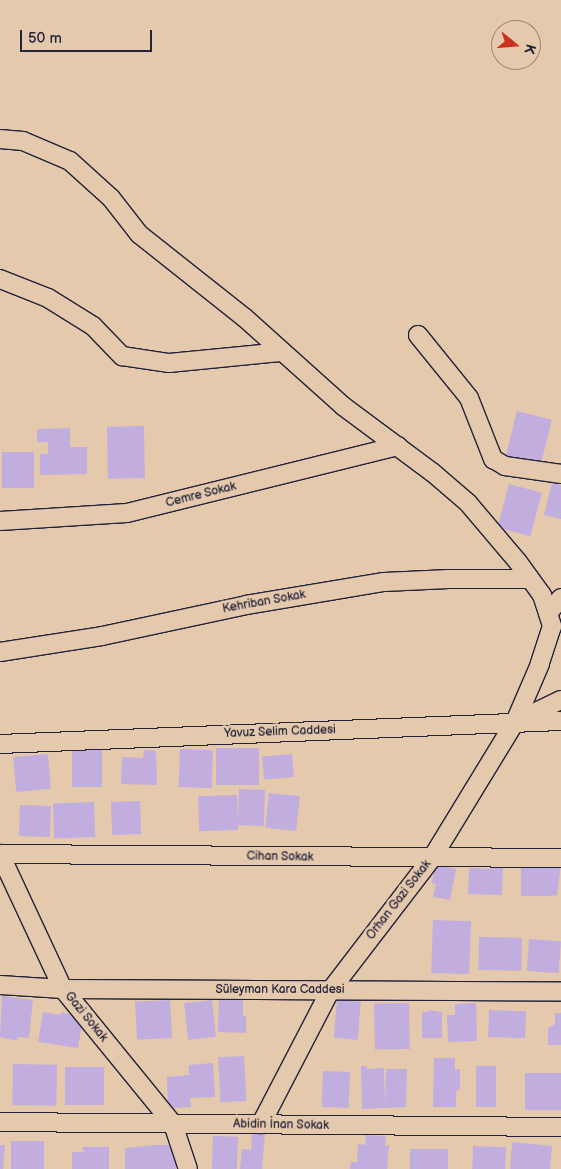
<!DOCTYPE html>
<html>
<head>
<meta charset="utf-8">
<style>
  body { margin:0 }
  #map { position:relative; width:561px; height:1169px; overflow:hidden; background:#e5c9ac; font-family:"Balsamiq Sans",sans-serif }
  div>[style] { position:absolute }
  .building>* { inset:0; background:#c1aede; transform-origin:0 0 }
  .roads { filter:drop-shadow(1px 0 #22223b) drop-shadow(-1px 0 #22223b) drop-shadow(0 1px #22223b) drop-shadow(0 -1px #22223b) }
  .minor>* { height:18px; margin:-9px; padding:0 9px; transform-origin:9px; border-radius:9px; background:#e5c9ac }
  span { translate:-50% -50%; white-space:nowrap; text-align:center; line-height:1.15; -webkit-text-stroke:5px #e5c9ac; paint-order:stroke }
  .street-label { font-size:12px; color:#22223b }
  .north { position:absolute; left:491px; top:20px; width:50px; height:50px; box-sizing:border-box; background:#e5c9ac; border:1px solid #97867f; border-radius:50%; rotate:107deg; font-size:14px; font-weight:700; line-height:20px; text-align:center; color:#22223b }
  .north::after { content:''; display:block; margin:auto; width:18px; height:22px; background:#c8321e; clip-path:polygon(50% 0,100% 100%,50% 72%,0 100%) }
  .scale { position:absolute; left:20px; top:30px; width:132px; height:22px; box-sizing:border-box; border:2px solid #22223b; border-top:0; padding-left:6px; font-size:15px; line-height:18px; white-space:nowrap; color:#22223b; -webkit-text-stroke:4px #e5c9ac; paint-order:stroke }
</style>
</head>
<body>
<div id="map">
  <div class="building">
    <i style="left:517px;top:411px;width:36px;height:46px;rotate:14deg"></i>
    <i style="left:144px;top:426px;width:52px;height:37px;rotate:89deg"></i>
    <i style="clip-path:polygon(70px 428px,70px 447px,87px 447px,87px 474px,40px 475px,40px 454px,48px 454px,48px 442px,37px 442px,37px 429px)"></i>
    <i style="left:2px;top:452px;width:32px;height:36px"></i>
    <i style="clip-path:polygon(552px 483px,561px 485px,561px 519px,544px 515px)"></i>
    <i style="left:509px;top:484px;width:34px;height:45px;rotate:15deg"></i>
    <i style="left:216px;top:748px;width:43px;height:37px"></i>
    <i style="left:102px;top:749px;width:38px;height:30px;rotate:90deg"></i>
    <i style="left:180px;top:749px;width:33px;height:38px;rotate:2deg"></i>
    <i style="clip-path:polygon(144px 750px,156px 751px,157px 785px,121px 784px,122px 757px,143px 758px)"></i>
    <i style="left:48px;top:754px;width:35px;height:35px;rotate:85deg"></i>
    <i style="left:292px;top:754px;width:23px;height:30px;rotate:85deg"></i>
    <i style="left:265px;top:790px;width:36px;height:26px;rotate:92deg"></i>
    <i style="left:269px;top:793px;width:31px;height:35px;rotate:6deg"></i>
    <i style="left:237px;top:795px;width:35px;height:39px;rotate:88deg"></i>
    <i style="left:140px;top:801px;width:33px;height:29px;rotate:88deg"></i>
    <i style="left:94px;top:802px;width:35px;height:41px;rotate:88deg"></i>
    <i style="left:20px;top:805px;width:31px;height:31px;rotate:2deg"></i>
    <i style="clip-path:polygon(492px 862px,503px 862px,502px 895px,468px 894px,469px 868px,492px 869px)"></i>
    <i style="left:553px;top:863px;width:8px;height:32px;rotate:7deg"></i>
    <i style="clip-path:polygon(437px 865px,456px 869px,450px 900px,433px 897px,436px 884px,431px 883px)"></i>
    <i style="left:521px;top:865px;width:31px;height:31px"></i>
    <i style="left:433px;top:920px;width:38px;height:53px;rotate:2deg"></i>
    <i style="left:479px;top:937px;width:43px;height:33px;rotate:1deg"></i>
    <i style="left:529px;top:939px;width:32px;height:32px;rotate:4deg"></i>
    <i style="clip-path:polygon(219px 994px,243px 994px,243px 1016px,246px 1016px,246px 1033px,218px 1032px)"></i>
    <i style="clip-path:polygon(2px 996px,33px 1000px,29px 1038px,18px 1037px,17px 1041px,0 1037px)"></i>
    <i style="left:170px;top:1000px;width:38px;height:35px;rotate:87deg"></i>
    <i style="left:212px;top:1000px;width:37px;height:28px;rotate:84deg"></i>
    <i style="left:337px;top:1000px;width:24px;height:38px;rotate:5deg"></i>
    <i style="left:409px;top:1003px;width:46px;height:35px;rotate:89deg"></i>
    <i style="clip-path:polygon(476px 1003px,477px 1041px,448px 1042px,447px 1015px,455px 1015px,455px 1004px)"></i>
    <i style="clip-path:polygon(429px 1010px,442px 1012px,442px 1038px,422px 1038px,422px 1012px,428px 1012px)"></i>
    <i style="left:489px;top:1010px;width:37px;height:27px;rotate:2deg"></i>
    <i style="clip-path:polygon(43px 1012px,60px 1015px,62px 1012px,83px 1018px,78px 1048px,38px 1042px)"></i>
    <i style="clip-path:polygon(555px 1013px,561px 1013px,561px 1045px,548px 1045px,548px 1028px,555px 1024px)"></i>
    <i style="left:244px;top:1056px;width:45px;height:26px;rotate:87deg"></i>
    <i style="clip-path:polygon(434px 1058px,455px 1058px,455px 1069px,460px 1069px,460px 1089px,456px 1091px,456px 1107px,433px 1107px)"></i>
    <i style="clip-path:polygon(213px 1063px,215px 1097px,190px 1098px,191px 1107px,168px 1108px,167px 1077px,189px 1075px,189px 1065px)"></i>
    <i style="left:13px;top:1064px;width:44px;height:41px;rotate:1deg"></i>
    <i style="clip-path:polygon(361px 1066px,366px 1066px,367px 1069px,384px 1068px,385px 1104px,386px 1069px,407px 1069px,406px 1107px,362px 1109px)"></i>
    <i style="left:476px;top:1066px;width:20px;height:41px"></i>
    <i style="left:65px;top:1067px;width:39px;height:38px"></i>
    <i style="left:323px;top:1071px;width:27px;height:36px;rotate:2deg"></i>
    <i style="left:525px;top:1073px;width:36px;height:37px"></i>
    <i style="clip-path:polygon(252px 1132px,265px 1133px,262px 1169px,240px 1169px,242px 1149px,251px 1150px)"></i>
    <i style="clip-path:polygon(366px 1135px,386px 1136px,385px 1146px,389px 1145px,387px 1169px,350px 1169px,351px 1162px,357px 1162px,358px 1144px,365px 1145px)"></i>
    <i style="left:213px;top:1136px;width:25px;height:33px;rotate:2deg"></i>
    <i style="left:11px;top:1141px;width:33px;height:28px"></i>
    <i style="clip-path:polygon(512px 1142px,552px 1146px,550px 1169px,510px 1169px)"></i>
    <i style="clip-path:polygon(0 1145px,5px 1145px,3px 1169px,0 1169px)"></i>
    <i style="clip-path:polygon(154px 1145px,176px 1145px,176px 1169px,125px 1169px,125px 1148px)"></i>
    <i style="left:473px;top:1146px;width:33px;height:23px;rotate:2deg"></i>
    <i style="clip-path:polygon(82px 1147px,109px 1147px,109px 1169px,72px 1169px,72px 1152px,84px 1152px)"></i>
    <i style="left:410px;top:1149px;width:38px;height:20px"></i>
  </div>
  <div class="roads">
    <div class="minor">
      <i style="left:0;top:139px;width:23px;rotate:5deg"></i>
      <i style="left:23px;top:141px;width:51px;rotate:23.1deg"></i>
      <i style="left:70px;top:161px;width:55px;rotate:42.1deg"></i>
      <i style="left:111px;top:198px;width:46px;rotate:52.1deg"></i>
      <i style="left:139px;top:234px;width:135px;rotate:38.4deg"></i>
      <i style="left:245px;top:318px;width:132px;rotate:41.9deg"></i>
      <i style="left:343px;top:406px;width:111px;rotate:36.6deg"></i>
      <i style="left:432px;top:472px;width:48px;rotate:40.7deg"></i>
      <i style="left:468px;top:503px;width:77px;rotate:49.7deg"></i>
      <i style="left:518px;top:562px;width:41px;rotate:54deg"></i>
      <i style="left:542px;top:595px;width:33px;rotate:72deg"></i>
      <i style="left:552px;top:626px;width:40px;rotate:108deg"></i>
      <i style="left:540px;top:664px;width:63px;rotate:113.3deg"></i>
      <i style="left:0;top:279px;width:52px;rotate:21.6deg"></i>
      <i style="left:48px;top:298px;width:53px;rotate:31.9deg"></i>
      <i style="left:93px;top:326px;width:42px;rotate:46deg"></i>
      <i style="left:122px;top:356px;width:48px;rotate:8.5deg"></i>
      <i style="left:169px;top:363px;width:114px;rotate:-5.6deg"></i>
      <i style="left:418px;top:335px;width:81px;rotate:51deg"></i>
      <i style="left:469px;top:398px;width:66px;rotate:68.5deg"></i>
      <i style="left:493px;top:459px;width:14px;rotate:30deg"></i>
      <i style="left:505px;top:466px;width:57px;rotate:8.1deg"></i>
      <i style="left:0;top:521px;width:127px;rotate:-3.6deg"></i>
      <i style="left:127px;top:513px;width:279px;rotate:-13.9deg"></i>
      <i style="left:548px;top:613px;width:20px;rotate:-49deg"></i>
      <i style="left:0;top:652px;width:103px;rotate:-8.9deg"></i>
      <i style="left:102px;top:636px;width:147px;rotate:-12.1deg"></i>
      <i style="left:246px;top:605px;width:140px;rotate:-9.5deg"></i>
      <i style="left:384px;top:582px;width:65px;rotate:-2.6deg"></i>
      <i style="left:449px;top:579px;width:81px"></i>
      <i style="left:0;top:744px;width:561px;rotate:-2.35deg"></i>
      <i style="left:0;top:854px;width:561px;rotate:0.41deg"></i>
      <i style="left:0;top:854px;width:149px;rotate:65deg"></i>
      <i style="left:63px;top:989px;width:174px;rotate:50.8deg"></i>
      <i style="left:173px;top:1124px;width:47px;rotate:71.6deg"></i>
      <i style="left:0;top:985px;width:63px;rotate:3.6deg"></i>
      <i style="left:63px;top:989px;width:498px;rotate:0.3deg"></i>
      <i style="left:0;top:1122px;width:561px;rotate:0.51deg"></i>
      <i style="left:261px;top:1124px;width:150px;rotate:-62.6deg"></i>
      <i style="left:330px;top:991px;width:168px;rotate:-52.5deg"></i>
      <i style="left:432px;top:858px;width:159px;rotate:-58.6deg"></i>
      <i style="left:515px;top:722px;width:51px;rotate:-25.6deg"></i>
    </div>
  </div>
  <div class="street-label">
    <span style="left:201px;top:495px;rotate:-14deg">Cemre Sokak</span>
    <span style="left:264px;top:602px;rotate:-10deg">Kehriban Sokak</span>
    <span style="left:280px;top:732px;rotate:-2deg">Yavuz Selim Caddesi</span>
    <span style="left:280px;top:857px;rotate:1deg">Cihan Sokak</span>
    <span style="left:399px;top:900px;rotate:-52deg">Orhan Gazi Sokak</span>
    <span style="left:280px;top:990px">Süleyman Kara Caddesi</span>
    <span style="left:86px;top:1017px;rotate:51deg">Gazi Sokak</span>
    <span style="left:281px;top:1125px;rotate:1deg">Abidin İnan Sokak</span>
  </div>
  <div class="north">K</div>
  <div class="scale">50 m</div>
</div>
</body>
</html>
